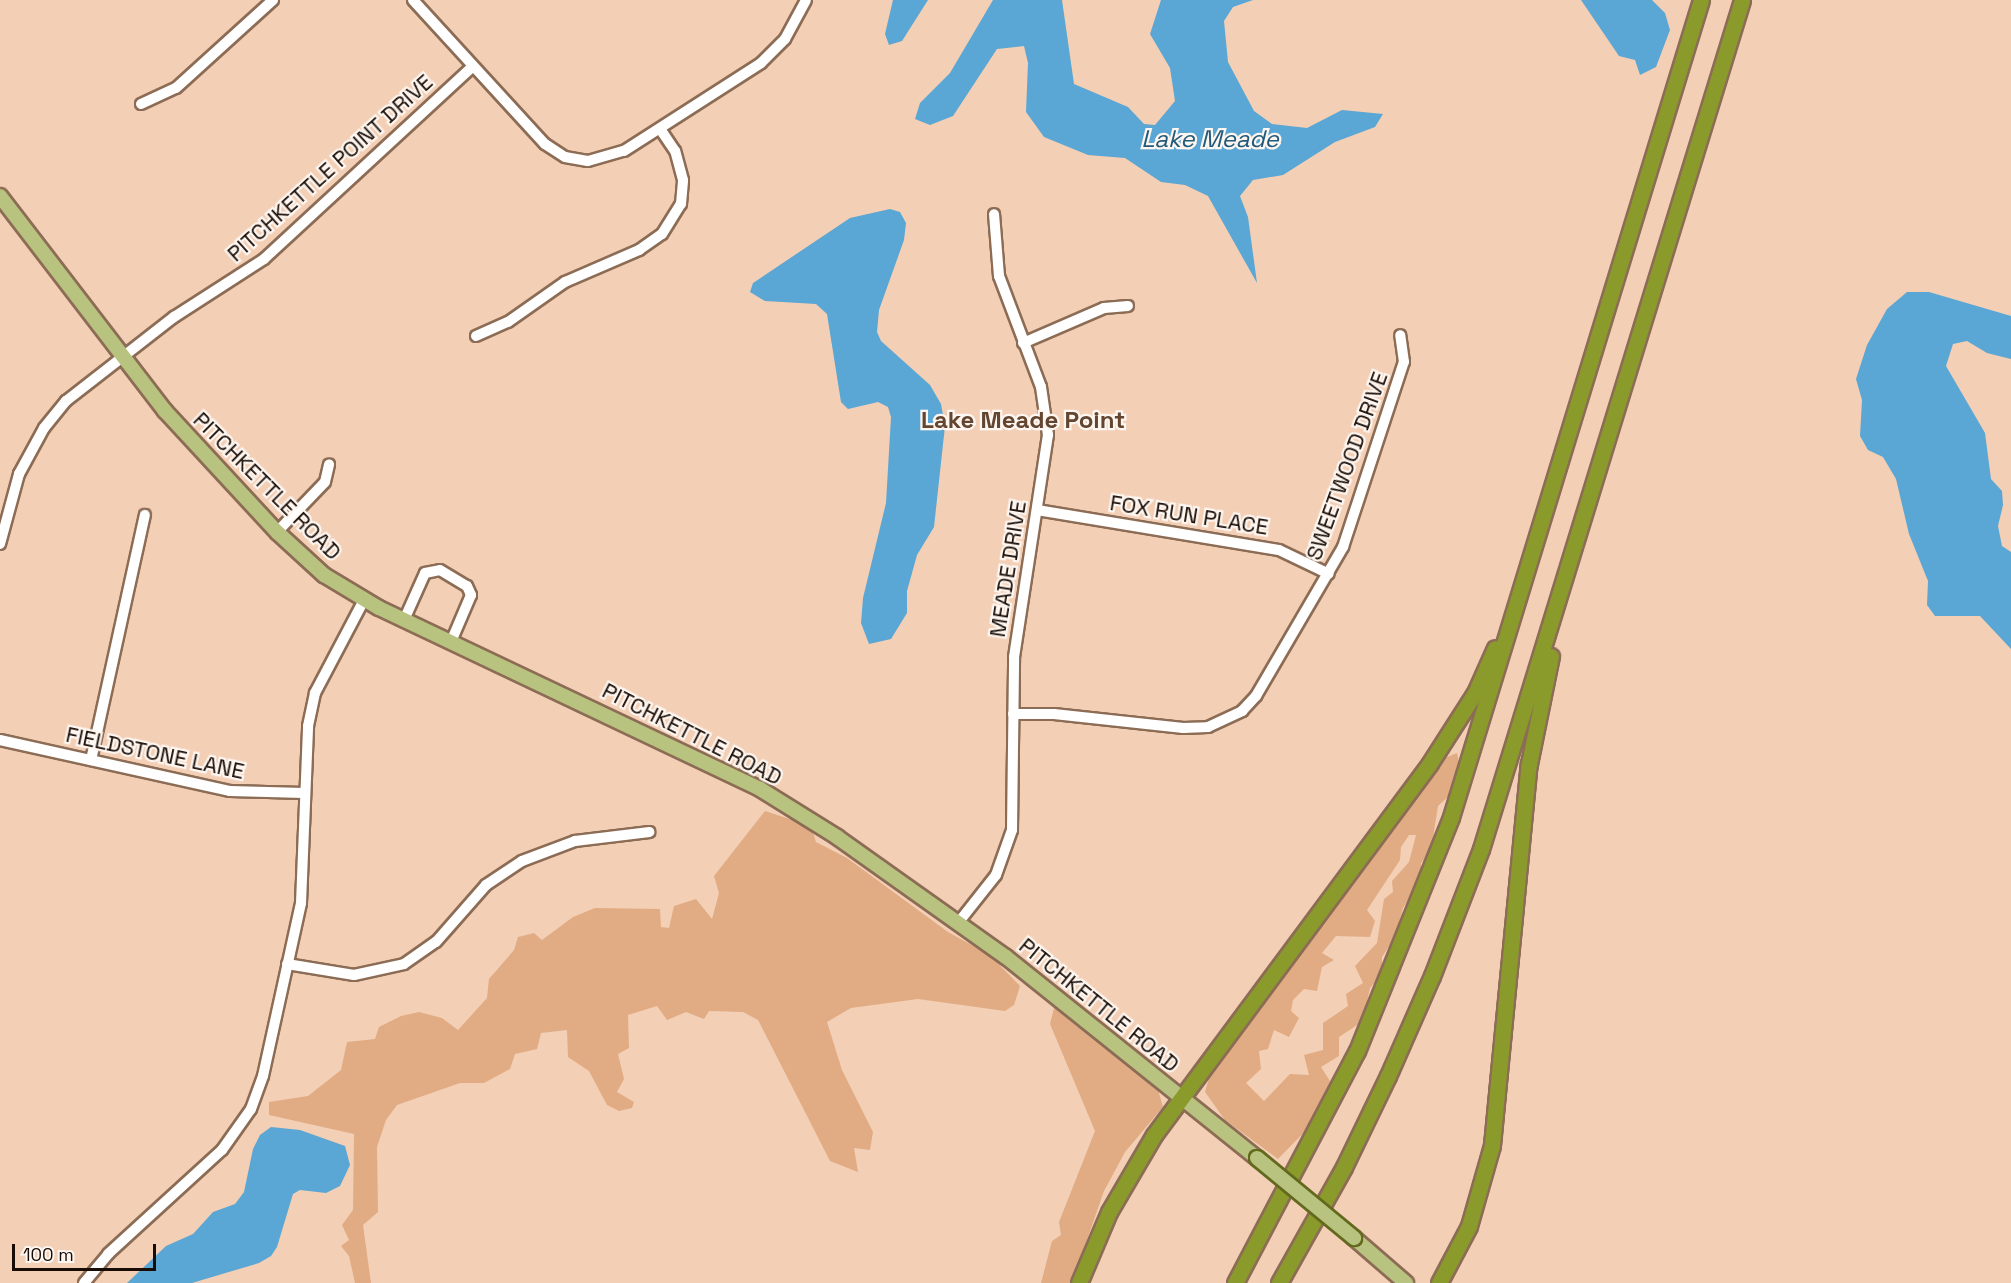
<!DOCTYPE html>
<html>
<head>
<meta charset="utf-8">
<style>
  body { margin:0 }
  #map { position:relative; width:2011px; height:1283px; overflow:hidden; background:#f3cfb5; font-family:"Space Grotesk",sans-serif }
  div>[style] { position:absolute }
  .green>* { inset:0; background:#e1ac84 }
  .water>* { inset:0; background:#5aa6d4 }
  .roads { filter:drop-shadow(2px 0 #8c6c55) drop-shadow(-2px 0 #8c6c55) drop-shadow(0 2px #8c6c55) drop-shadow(0 -2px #8c6c55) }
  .minor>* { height:10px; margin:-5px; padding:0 5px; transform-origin:5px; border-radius:5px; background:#fff }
  .major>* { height:14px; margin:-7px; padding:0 7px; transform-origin:7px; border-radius:7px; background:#b9c380 }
  .highway>* { height:15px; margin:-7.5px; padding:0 7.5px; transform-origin:7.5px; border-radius:7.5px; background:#8b9b2b }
  .bridges { filter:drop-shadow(2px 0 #63691d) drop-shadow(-2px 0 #63691d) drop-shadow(0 2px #63691d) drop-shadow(0 -2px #63691d) }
  .major-bridge>* { height:14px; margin:-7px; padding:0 7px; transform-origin:7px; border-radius:7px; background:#b9c380 }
  span { translate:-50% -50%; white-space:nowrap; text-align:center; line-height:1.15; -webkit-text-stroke:4.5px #fef6f1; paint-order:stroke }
  .street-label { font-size:22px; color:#180c04 }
  .water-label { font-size:24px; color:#215a7b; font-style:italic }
  .neighbourhood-label { font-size:24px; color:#644630; font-weight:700 }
  .scale { position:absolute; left:12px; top:1244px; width:144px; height:27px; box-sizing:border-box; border:3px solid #180c04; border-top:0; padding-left:8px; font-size:18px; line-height:21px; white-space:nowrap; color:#180c04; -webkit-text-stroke:4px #fef6f1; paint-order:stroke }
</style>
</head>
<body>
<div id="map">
  <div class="green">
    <i style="clip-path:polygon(evenodd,1457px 753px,1460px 767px,1452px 793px,1438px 806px,1431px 850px,1421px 863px,1421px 878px,1403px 908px,1395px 937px,1382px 957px,1382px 974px,1370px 988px,1363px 1021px,1339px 1037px,1339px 1056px,1321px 1067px,1330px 1081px,1316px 1120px,1278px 1159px,1225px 1120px,1205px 1092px,1210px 1075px,1437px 761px,1457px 753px,1409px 835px,1416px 835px,1409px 862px,1392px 881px,1393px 892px,1384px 899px,1377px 943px,1355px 966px,1363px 983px,1346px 994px,1348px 1006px,1323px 1023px,1323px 1050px,1304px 1055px,1309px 1075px,1290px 1074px,1264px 1101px,1246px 1083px,1261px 1069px,1259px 1051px,1268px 1049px,1274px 1030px,1289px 1037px,1299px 1018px,1291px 1011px,1293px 1000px,1304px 989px,1317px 991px,1322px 967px,1334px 960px,1322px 953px,1336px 936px,1370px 937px,1375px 921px,1367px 910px,1400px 860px,1401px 847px,1409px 835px)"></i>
    <i style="clip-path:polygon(765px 811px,811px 826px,816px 842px,847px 858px,948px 932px,990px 955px,1020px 986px,1014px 1005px,1005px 1011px,918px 999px,851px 1008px,827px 1022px,842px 1070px,873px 1132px,870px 1150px,854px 1148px,858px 1172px,830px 1161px,758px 1020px,743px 1012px,709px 1011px,704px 1019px,686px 1012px,667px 1020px,657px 1006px,628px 1015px,629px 1048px,618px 1054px,624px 1079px,617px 1092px,634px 1102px,632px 1108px,619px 1111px,607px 1105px,589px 1071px,568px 1057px,567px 1030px,541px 1033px,537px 1049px,515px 1054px,510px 1069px,484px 1083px,460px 1083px,397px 1105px,386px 1120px,377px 1147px,378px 1212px,363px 1225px,371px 1283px,355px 1283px,349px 1256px,341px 1246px,349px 1240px,342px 1225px,353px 1210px,354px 1134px,269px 1115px,269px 1102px,308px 1096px,341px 1070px,347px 1042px,375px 1039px,379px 1027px,401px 1016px,419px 1012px,442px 1018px,458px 1030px,487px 998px,489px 979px,514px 950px,518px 937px,534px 933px,542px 940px,573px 917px,595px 908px,660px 909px,661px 927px,669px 928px,674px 906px,696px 899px,712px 919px,719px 893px,714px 876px)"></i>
    <i style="clip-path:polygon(1062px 1007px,1157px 1086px,1163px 1107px,1125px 1152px,1104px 1191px,1072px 1283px,1041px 1283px,1052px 1241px,1061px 1235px,1059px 1222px,1095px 1131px,1050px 1024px,1054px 1008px)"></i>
  </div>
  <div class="water">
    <i style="clip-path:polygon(893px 0,928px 0,902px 41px,889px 45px,885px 34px)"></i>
    <i style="clip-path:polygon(993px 0,1062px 0,1074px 84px,1128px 107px,1144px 124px,1155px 125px,1175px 101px,1170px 68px,1150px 34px,1161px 0,1253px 0,1233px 7px,1224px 21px,1228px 62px,1254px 111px,1272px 124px,1307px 128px,1342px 110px,1383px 114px,1375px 127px,1335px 142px,1283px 175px,1253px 180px,1240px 196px,1248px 217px,1257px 283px,1208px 196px,1185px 185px,1161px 182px,1125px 158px,1088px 155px,1044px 137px,1026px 112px,1028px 63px,1024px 46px,997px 49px,953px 116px,930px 125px,915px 119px,920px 103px,950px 73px)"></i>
    <i style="clip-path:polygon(1581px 0,1652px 0,1665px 13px,1670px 30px,1656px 67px,1640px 75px,1635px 60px,1619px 56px)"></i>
    <i style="clip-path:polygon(890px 209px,900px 212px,906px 223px,904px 240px,879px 310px,877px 332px,881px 341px,930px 385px,941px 404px,945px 426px,934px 527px,917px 555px,907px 591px,907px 613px,891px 639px,869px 644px,861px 623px,863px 598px,886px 503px,891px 417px,888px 407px,878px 402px,848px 409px,841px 402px,827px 314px,816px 304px,765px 301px,750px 292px,753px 283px,850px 218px)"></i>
    <i style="clip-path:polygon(1907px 292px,1929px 292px,2011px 316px,2011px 359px,1987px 353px,1967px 341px,1953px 344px,1946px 366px,1985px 433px,1991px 479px,2002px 491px,2003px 505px,1998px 526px,2002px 546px,2011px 552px,2011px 649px,1980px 616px,1935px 616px,1927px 605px,1928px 581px,1909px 534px,1896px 479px,1883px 457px,1868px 450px,1860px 436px,1862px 400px,1856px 379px,1867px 345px,1887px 309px)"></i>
    <i style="clip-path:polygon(271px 1127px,300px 1130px,345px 1146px,350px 1165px,340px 1186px,326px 1193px,300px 1190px,293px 1194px,277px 1247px,271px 1256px,259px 1263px,192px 1283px,127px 1283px,166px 1246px,193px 1234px,213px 1212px,235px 1204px,244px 1192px,253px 1149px,260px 1135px)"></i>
  </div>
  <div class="roads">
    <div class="minor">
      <i style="left:413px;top:0;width:195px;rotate:47.5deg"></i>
      <i style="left:545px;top:144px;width:24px;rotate:33deg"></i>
      <i style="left:565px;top:157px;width:23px;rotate:10deg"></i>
      <i style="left:588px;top:161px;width:37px;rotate:-16deg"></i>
      <i style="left:624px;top:151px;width:163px;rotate:-32.7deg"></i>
      <i style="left:761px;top:63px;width:34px;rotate:-45deg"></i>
      <i style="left:785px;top:39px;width:44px;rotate:-61.7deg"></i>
      <i style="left:141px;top:104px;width:38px;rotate:-25deg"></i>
      <i style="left:176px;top:88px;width:131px;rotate:-42.2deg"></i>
      <i style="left:476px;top:336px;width:35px;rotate:-24deg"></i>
      <i style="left:508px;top:322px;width:70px;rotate:-35.1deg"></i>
      <i style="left:565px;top:282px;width:81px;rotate:-23.4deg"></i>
      <i style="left:639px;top:250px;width:28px;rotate:-35deg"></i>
      <i style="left:662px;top:234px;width:36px;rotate:-58deg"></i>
      <i style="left:681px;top:204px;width:24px;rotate:-85deg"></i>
      <i style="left:683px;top:180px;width:30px;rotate:-105deg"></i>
      <i style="left:675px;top:151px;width:27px;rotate:-124deg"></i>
      <i style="left:1023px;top:343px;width:88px;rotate:-23.4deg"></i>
      <i style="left:1104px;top:308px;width:24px;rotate:-5deg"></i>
      <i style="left:1037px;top:510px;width:245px;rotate:9.4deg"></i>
      <i style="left:1279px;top:550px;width:55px;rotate:25.6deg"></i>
      <i style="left:277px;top:532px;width:69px;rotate:-46.2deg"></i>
      <i style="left:325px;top:482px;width:18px;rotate:-77deg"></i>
      <i style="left:0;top:544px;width:73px;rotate:-74.8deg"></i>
      <i style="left:19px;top:474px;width:52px;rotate:-61.5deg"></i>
      <i style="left:44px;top:428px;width:35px;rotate:-51deg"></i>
      <i style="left:66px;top:401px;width:137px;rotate:-37.9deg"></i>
      <i style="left:174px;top:317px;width:107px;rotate:-32.8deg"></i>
      <i style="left:264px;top:259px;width:284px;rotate:-42.7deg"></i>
      <i style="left:404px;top:620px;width:51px;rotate:-65.9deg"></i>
      <i style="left:425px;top:573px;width:15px;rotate:-11deg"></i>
      <i style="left:440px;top:570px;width:31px;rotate:31deg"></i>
      <i style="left:467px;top:586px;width:10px;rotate:66deg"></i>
      <i style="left:471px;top:595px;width:51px;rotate:113.1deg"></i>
      <i style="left:1013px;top:714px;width:41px"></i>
      <i style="left:1054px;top:714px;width:130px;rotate:6.2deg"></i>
      <i style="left:1183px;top:728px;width:25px;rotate:-2deg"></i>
      <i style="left:1208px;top:727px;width:38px;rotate:-25deg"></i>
      <i style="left:1242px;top:711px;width:21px;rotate:-47deg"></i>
      <i style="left:1256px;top:696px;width:173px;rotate:-59.7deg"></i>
      <i style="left:1343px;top:547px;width:195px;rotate:-71.8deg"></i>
      <i style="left:1404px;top:362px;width:27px;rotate:-98deg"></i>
      <i style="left:0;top:740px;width:236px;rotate:12.5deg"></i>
      <i style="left:230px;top:791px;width:74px;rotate:1.5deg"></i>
      <i style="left:91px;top:760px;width:251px;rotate:-77.6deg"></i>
      <i style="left:958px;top:923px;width:61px;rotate:-51.6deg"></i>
      <i style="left:996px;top:875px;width:48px;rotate:-70.4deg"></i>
      <i style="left:1012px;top:830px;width:173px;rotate:-89.3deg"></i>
      <i style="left:1014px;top:657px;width:225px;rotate:-81.3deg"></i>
      <i style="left:1048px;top:435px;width:49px;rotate:-98.3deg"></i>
      <i style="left:1041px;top:387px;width:119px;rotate:-110.7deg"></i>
      <i style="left:999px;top:276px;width:62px;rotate:-94.6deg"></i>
      <i style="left:287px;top:964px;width:68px;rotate:9.3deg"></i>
      <i style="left:354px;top:975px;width:51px;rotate:-12.4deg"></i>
      <i style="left:404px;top:964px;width:39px;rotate:-35deg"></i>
      <i style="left:436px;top:942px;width:76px;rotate:-48.7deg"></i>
      <i style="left:486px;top:885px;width:43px;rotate:-33.7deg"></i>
      <i style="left:522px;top:861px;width:57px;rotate:-20.7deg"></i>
      <i style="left:575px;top:841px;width:75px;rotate:-6.9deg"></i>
      <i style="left:84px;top:1283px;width:38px;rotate:-50deg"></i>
      <i style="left:108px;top:1254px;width:154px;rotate:-42.4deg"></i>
      <i style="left:222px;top:1150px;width:50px;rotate:-54.7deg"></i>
      <i style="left:251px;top:1109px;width:35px;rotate:-70deg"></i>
      <i style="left:263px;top:1076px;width:177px;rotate:-77.6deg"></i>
      <i style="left:301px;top:903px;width:177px;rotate:-87.7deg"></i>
      <i style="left:308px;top:726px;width:34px;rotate:-78deg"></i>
      <i style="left:315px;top:693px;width:105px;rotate:-62.2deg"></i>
    </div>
    <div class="major">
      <i style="left:0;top:196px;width:271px;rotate:52.5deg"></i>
      <i style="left:165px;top:411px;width:165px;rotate:47.2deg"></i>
      <i style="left:277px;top:532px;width:64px;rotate:42.5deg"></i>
      <i style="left:324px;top:575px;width:64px;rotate:31deg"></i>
      <i style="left:379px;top:608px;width:422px;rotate:25.4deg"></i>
      <i style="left:760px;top:789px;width:91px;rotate:31.9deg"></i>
      <i style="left:837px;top:837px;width:207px;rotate:35.4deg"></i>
      <i style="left:1006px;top:957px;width:322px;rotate:38.7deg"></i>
      <i style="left:1354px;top:1238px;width:69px;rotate:40.9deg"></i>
    </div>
    <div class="highway">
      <i style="left:1079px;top:1283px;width:77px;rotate:-67.1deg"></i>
      <i style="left:1109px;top:1212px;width:89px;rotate:-59.7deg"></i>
      <i style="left:1154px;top:1135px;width:463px;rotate:-53.4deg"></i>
      <i style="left:1430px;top:763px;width:83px;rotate:-57.3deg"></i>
      <i style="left:1475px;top:693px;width:49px;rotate:-66deg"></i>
      <i style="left:1235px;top:1283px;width:262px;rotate:-62.3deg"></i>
      <i style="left:1357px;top:1051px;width:252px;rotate:-68.1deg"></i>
      <i style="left:1451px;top:817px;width:854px;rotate:-72.99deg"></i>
      <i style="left:1279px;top:1283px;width:133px;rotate:-60.7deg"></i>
      <i style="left:1344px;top:1167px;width:101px;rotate:-64.2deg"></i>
      <i style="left:1388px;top:1076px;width:109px;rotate:-66.3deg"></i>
      <i style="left:1432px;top:976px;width:136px;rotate:-68.9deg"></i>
      <i style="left:1481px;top:849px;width:888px;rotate:-72.91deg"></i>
      <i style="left:1439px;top:1283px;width:64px;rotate:-62.2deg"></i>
      <i style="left:1469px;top:1226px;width:84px;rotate:-74.1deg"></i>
      <i style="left:1492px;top:1145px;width:383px;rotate:-84.5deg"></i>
      <i style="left:1529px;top:764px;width:110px;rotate:-78.5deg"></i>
    </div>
  </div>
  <div class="bridges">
    <div class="major-bridge">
      <i style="left:1257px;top:1158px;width:126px;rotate:39.5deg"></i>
    </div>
  </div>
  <div class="street-label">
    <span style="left:330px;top:168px;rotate:-42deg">PITCHKETTLE POINT DRIVE</span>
    <span style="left:1347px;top:466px;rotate:-70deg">SWEETWOOD DRIVE</span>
    <span style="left:267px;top:486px;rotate:45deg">PITCHKETTLE ROAD</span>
    <span style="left:1189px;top:515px;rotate:9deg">FOX RUN PLACE</span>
    <span style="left:1008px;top:569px;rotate:-81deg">MEADE DRIVE</span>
    <span style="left:692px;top:734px;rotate:27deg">PITCHKETTLE ROAD</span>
    <span style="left:155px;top:753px;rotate:12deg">FIELDSTONE LANE</span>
    <span style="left:1099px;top:1005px;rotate:39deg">PITCHKETTLE ROAD</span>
  </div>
  <div class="water-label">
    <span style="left:1210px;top:139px">Lake Meade</span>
  </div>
  <div class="neighbourhood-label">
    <span style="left:1023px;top:420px">Lake Meade Point</span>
  </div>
  <div class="scale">100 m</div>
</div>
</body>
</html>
